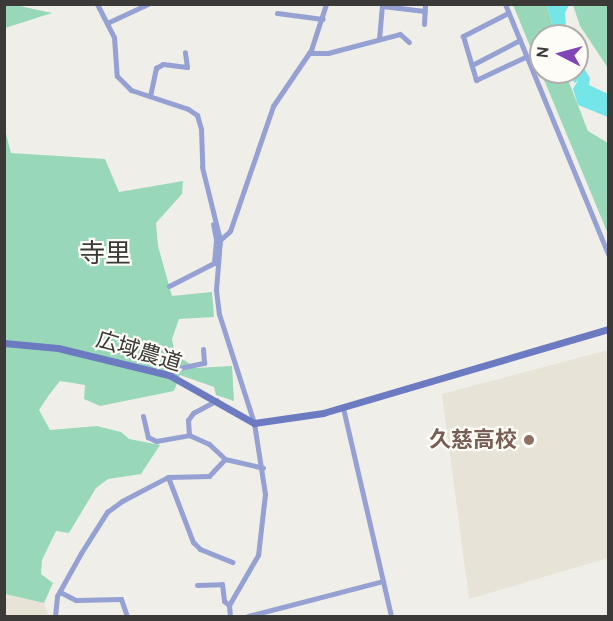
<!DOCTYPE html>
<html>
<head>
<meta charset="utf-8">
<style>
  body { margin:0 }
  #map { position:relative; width:613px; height:621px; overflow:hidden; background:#f0eee9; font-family:Cabin,"Noto Sans JP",sans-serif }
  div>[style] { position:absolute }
  .built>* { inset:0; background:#e7e3d7 }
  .green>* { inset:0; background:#98d8b9 }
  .water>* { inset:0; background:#74e6ea }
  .street>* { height:5px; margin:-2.5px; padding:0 2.5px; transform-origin:2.5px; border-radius:2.5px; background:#95a1d3 }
  .secondary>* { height:7px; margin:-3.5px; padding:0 3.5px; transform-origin:3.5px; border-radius:3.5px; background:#6c7ac2 }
  .dots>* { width:16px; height:16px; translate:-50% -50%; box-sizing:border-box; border:3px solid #fdfcf6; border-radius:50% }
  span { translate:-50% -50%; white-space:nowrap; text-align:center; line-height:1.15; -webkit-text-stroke:4.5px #fdfcf6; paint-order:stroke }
  .street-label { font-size:22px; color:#3b3a38 }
  .education-label { font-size:22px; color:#785e54; font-weight:700 }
  .right { translate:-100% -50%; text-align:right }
  .quarter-label { font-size:26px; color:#3b3a38 }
  .frame { position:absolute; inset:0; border:6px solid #3b3a38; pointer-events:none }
  .north { position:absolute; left:529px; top:24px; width:60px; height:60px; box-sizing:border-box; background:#fdfcf6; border:2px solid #afaeaa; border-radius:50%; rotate:276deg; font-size:16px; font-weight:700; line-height:24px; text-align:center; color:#3b3a38 }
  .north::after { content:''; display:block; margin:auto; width:21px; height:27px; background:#8244b9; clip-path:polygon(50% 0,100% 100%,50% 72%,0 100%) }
</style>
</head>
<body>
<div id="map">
  <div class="built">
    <i style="clip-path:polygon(608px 350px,608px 558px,469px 599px,442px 394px)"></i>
    <i style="clip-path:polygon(5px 594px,44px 603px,49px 616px,5px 616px)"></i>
  </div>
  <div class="green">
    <i style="clip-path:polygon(4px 5px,15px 5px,52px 13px,5px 28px)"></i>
    <i style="clip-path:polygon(513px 5px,547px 5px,555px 36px,541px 36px,541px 72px,565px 72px,588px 131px,608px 143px,608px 234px)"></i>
    <i style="clip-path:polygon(573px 5px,608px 5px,608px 68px,580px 26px)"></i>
    <i style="clip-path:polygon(4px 126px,11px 153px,105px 159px,119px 192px,183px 181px,182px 194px,156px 223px,158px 246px,172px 296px,212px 292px,214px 317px,179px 319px,172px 339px,175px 354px,196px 368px,232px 366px,234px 401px,216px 395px,214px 387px,180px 375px,174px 391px,100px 406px,84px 399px,85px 385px,60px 381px,49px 395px,39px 410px,50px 430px,97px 426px,121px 432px,129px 439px,160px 445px,141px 474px,108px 479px,96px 488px,69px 533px,56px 531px,42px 560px,41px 574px,53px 583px,44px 603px,5px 594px)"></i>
  </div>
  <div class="water">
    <i style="clip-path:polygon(547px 5px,569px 5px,565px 13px,567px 36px,555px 36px)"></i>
    <i style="clip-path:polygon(577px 53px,589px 62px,582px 65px,590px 78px,589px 85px,608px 94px,608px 117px,578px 105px,573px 89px,579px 79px,575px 83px,566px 72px,577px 72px)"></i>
  </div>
  <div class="street">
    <i style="left:97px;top:4px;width:37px;rotate:63deg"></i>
    <i style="left:114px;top:37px;width:39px;rotate:86deg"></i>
    <i style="left:117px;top:76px;width:20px;rotate:45deg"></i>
    <i style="left:131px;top:90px;width:60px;rotate:18.4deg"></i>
    <i style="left:188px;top:109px;width:11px;rotate:34deg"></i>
    <i style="left:197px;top:115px;width:15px;rotate:74deg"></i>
    <i style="left:201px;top:129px;width:38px;rotate:88deg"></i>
    <i style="left:202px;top:167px;width:75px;rotate:76.1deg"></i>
    <i style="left:220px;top:240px;width:50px;rotate:94.6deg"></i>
    <i style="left:216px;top:290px;width:24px;rotate:83deg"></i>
    <i style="left:219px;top:314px;width:114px;rotate:72.2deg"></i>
    <i style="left:254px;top:423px;width:72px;rotate:81.2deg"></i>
    <i style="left:265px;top:494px;width:61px;rotate:96.5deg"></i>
    <i style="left:258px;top:555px;width:58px;rotate:120.1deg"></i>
    <i style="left:229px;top:605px;width:11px;rotate:85deg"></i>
    <i style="left:505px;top:4px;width:270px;rotate:67.6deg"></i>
    <i style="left:382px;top:6px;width:43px;rotate:6.6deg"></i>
    <i style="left:277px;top:13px;width:46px;rotate:7.4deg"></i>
    <i style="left:508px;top:13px;width:51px;rotate:152.9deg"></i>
    <i style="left:463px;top:36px;width:46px;rotate:73.5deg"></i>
    <i style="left:476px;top:80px;width:56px;rotate:-25.2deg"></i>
    <i style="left:107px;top:23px;width:45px;rotate:-24.9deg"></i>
    <i style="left:424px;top:24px;width:20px;rotate:-87deg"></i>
    <i style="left:379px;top:39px;width:34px;rotate:-85deg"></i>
    <i style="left:309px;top:53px;width:19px"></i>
    <i style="left:328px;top:53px;width:74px;rotate:-14.8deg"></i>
    <i style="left:400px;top:34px;width:12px;rotate:42deg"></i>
    <i style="left:472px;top:65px;width:54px;rotate:-27.5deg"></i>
    <i style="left:150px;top:96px;width:29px;rotate:-78deg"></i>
    <i style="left:156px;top:68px;width:8px;rotate:-30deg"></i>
    <i style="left:163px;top:64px;width:24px;rotate:7deg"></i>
    <i style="left:187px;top:67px;width:15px;rotate:-98deg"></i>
    <i style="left:220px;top:240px;width:13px;rotate:-42deg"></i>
    <i style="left:230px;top:231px;width:132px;rotate:-71deg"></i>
    <i style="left:273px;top:106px;width:68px;rotate:-55.8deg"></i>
    <i style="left:311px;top:50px;width:48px;rotate:-71.9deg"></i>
    <i style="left:169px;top:286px;width:51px;rotate:-27.1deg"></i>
    <i style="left:214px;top:263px;width:24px;rotate:-85deg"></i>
    <i style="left:216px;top:239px;width:15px;rotate:-101deg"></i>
    <i style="left:169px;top:375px;width:8px;rotate:-45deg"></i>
    <i style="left:175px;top:369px;width:30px;rotate:-12deg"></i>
    <i style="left:204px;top:363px;width:14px;rotate:-94deg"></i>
    <i style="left:343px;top:408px;width:213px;rotate:77deg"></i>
    <i style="left:143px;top:416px;width:22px;rotate:77deg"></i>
    <i style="left:148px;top:437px;width:9px;rotate:27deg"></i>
    <i style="left:156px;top:441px;width:34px;rotate:-10deg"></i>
    <i style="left:189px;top:435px;width:22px;rotate:24deg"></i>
    <i style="left:209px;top:444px;width:22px;rotate:43deg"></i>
    <i style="left:189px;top:435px;width:15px;rotate:-94deg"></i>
    <i style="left:188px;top:420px;width:9px;rotate:-54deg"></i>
    <i style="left:193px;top:413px;width:27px;rotate:-28deg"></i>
    <i style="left:168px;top:477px;width:70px;rotate:69deg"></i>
    <i style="left:193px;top:542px;width:10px;rotate:45deg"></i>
    <i style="left:200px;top:549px;width:35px;rotate:22deg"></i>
    <i style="left:197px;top:585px;width:25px;rotate:-2deg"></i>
    <i style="left:222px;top:584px;width:17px;rotate:83deg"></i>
    <i style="left:224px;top:601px;width:6px;rotate:39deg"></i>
    <i style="left:60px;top:592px;width:18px;rotate:27deg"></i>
    <i style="left:76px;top:600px;width:45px;rotate:-1.3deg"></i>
    <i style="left:121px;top:599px;width:18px;rotate:71deg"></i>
    <i style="left:55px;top:616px;width:20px;rotate:-84deg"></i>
    <i style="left:57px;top:596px;width:49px;rotate:-60.8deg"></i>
    <i style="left:81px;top:553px;width:49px;rotate:-57.6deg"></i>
    <i style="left:107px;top:512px;width:19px;rotate:-36deg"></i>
    <i style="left:122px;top:501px;width:52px;rotate:-27.6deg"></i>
    <i style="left:168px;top:477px;width:41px;rotate:-1.4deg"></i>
    <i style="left:209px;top:476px;width:23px;rotate:-47deg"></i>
    <i style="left:225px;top:459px;width:39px;rotate:13deg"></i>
    <i style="left:248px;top:616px;width:139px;rotate:-14.5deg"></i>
  </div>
  <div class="secondary">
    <i style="left:4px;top:343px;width:54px;rotate:5.3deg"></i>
    <i style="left:58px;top:348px;width:114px;rotate:13.7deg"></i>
    <i style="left:169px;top:375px;width:98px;rotate:29.5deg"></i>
    <i style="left:254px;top:423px;width:70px;rotate:-8.2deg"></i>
    <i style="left:323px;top:413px;width:297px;rotate:-16.4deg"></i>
  </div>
  <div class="dots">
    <i style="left:529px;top:440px;background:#8d6e63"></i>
  </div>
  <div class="street-label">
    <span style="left:139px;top:351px;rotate:17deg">広域農道</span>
  </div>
  <div class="education-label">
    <span class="right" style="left:517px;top:440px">久慈高校</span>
  </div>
  <div class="quarter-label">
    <span style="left:105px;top:254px">寺里</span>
  </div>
  <div class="frame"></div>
  <div class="north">N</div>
</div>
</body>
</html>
